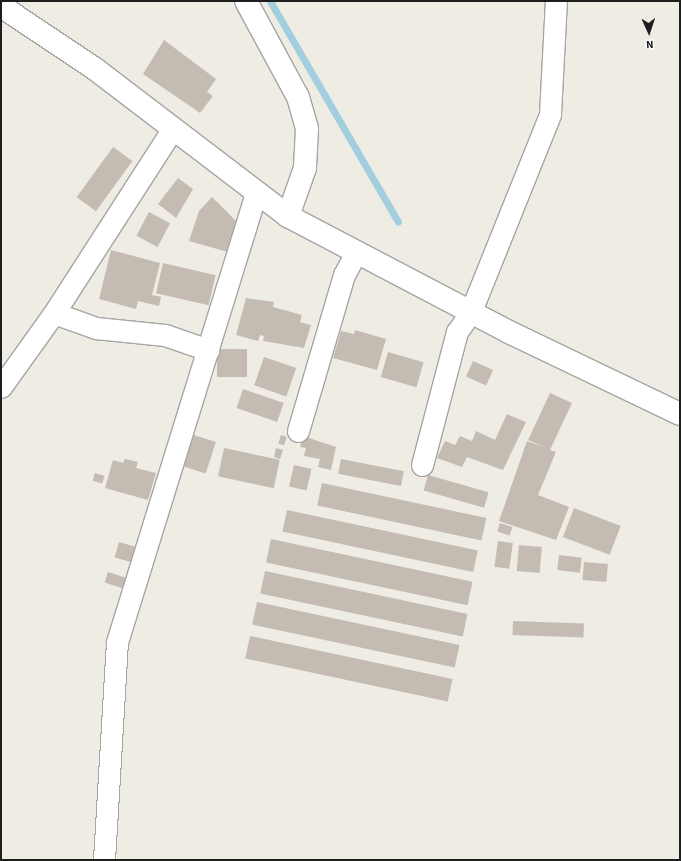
<!DOCTYPE html>
<html>
<head>
<meta charset="utf-8">
<style>
  body { margin:0 }
  #map { position:relative; width:681px; height:861px; overflow:hidden; background:#efece3; font-family:"Source Sans 3",sans-serif }
  div>[style] { position:absolute }
  .stream>* { height:7px; margin:-3.5px; padding:0 3.5px; transform-origin:3.5px; border-radius:3.5px; background:#a2cedf }
  .building>* { inset:0; background:#c4bcb3; transform-origin:0 0 }
  .roads { filter:drop-shadow(1px 0 #a5a5a5) drop-shadow(-1px 0 #a5a5a5) drop-shadow(0 1px #a5a5a5) drop-shadow(0 -1px #a5a5a5) }
  .minor>* { height:21px; margin:-10.5px; padding:0 10.5px; transform-origin:10.5px; border-radius:10.5px; background:#fff }
  .tertiary>* { height:22px; margin:-11px; padding:0 11px; transform-origin:11px; border-radius:11px; background:#fff }
  span { translate:-50% -50%; white-space:nowrap; text-align:center; line-height:1.15; -webkit-text-stroke:3px #fff; paint-order:stroke }
  .frame { position:absolute; inset:0; border:2px solid #1e1e1e; pointer-events:none }
  .north { position:absolute; left:629px; top:12px; width:40px; height:40px; -webkit-text-stroke:3px #fff; paint-order:stroke; rotate:177deg; font-size:11px; font-weight:700; line-height:16px; text-align:center; color:#1e1e1e }
  .north::after { content:''; display:block; margin:auto; width:14px; height:18px; background:#1e1e1e; clip-path:polygon(50% 0,100% 100%,50% 72%,0 100%) }
</style>
</head>
<body>
<div id="map">
  <div class="stream">
    <i style="left:270px;top:1px;width:255px;rotate:59.9deg"></i>
  </div>
  <div class="building">
    <i style="clip-path:polygon(164px 40px,216px 79px,207px 92px,213px 96px,200px 113px,143px 74px)"></i>
    <i style="left:113px;top:147px;width:24px;height:62px;rotate:36deg"></i>
    <i style="clip-path:polygon(178px 178px,193px 189px,176px 218px,158px 204px)"></i>
    <i style="clip-path:polygon(212px 197px,237px 222px,228px 252px,189px 241px,199px 211px)"></i>
    <i style="left:149px;top:212px;width:24px;height:27px;rotate:28deg"></i>
    <i style="clip-path:polygon(111px 250px,160px 263px,152px 295px,161px 297px,159px 306px,138px 301px,136px 309px,99px 299px)"></i>
    <i style="left:163px;top:263px;width:54px;height:31px;rotate:13deg"></i>
    <i style="clip-path:polygon(246px 298px,274px 302px,273px 307px,302px 315px,300px 322px,311px 325px,304px 348px,263px 341px,264px 336px,260px 335px,258px 341px,236px 335px)"></i>
    <i style="clip-path:polygon(355px 330px,386px 339px,377px 370px,333px 358px,341px 331px,354px 334px)"></i>
    <i style="left:217px;top:349px;width:30px;height:28px"></i>
    <i style="left:388px;top:352px;width:37px;height:26px;rotate:16deg"></i>
    <i style="left:264px;top:357px;width:34px;height:30px;rotate:19deg"></i>
    <i style="left:473px;top:361px;width:22px;height:17px;rotate:24deg"></i>
    <i style="left:243px;top:389px;width:43px;height:20px;rotate:19deg"></i>
    <i style="clip-path:polygon(550px 393px,572px 403px,550px 450px,556px 452px,538px 495px,569px 507px,556px 540px,499px 521px,527px 441px,547px 448px,528px 440px)"></i>
    <i style="clip-path:polygon(507px 414px,526px 422px,503px 470px,467px 457px,462px 467px,437px 458px,445px 441px,455px 445px,460px 436px,472px 441px,476px 431px,495px 440px)"></i>
    <i style="left:194px;top:435px;width:23px;height:33px;rotate:18deg"></i>
    <i style="left:281px;top:435px;width:6px;height:9px;rotate:18deg"></i>
    <i style="clip-path:polygon(303px 436px,336px 447px,331px 470px,318px 467px,320px 459px,304px 456px,306px 448px,300px 447px)"></i>
    <i style="left:224px;top:448px;width:57px;height:29px;rotate:12deg"></i>
    <i style="clip-path:polygon(276px 448px,283px 450px,280px 459px,274px 457px)"></i>
    <i style="clip-path:polygon(125px 459px,138px 462px,136px 468px,156px 473px,148px 500px,105px 488px,113px 460px,123px 463px)"></i>
    <i style="left:341px;top:459px;width:64px;height:15px;rotate:11deg"></i>
    <i style="left:294px;top:465px;width:18px;height:22px;rotate:13deg"></i>
    <i style="left:95px;top:473px;width:10px;height:8px;rotate:17deg"></i>
    <i style="left:428px;top:475px;width:63px;height:16px;rotate:16deg"></i>
    <i style="left:322px;top:483px;width:168px;height:23px;rotate:12deg"></i>
    <i style="left:574px;top:508px;width:50px;height:31px;rotate:21deg"></i>
    <i style="left:287px;top:510px;width:195px;height:22px;rotate:12deg"></i>
    <i style="left:500px;top:523px;width:13px;height:9px;rotate:18deg"></i>
    <i style="left:271px;top:539px;width:206px;height:24px;rotate:12deg"></i>
    <i style="left:498px;top:541px;width:15px;height:26px;rotate:8deg"></i>
    <i style="left:119px;top:542px;width:18px;height:16px;rotate:16deg"></i>
    <i style="left:519px;top:545px;width:23px;height:26px;rotate:5deg"></i>
    <i style="left:559px;top:555px;width:23px;height:15px;rotate:7deg"></i>
    <i style="left:584px;top:562px;width:24px;height:18px;rotate:5deg"></i>
    <i style="left:265px;top:571px;width:207px;height:23px;rotate:12deg"></i>
    <i style="left:108px;top:572px;width:22px;height:11px;rotate:18deg"></i>
    <i style="left:257px;top:602px;width:207px;height:23px;rotate:12deg"></i>
    <i style="left:513px;top:621px;width:71px;height:14px;rotate:2deg"></i>
    <i style="left:250px;top:636px;width:207px;height:23px;rotate:12deg"></i>
  </div>
  <div class="roads">
    <div class="minor">
      <i style="left:54px;top:313px;width:45px;rotate:19.7deg"></i>
      <i style="left:96px;top:328px;width:69px;rotate:5.8deg"></i>
      <i style="left:165px;top:335px;width:46px;rotate:19.2deg"></i>
      <i style="left:1px;top:387px;width:91px;rotate:-54.4deg"></i>
      <i style="left:54px;top:313px;width:218px;rotate:-57.2deg"></i>
      <i style="left:298px;top:431px;width:163px;rotate:-73.6deg"></i>
      <i style="left:344px;top:275px;width:26px;rotate:-62deg"></i>
      <i style="left:422px;top:465px;width:138px;rotate:-75.3deg"></i>
      <i style="left:457px;top:332px;width:25px;rotate:-56deg"></i>
      <i style="left:471px;top:311px;width:212px;rotate:-68.1deg"></i>
      <i style="left:550px;top:114px;width:113px;rotate:-87deg"></i>
      <i style="left:104px;top:860px;width:218px;rotate:-86.6deg"></i>
      <i style="left:117px;top:642px;width:470px;rotate:-72.8deg"></i>
    </div>
    <div class="tertiary">
      <i style="left:246px;top:1px;width:109px;rotate:61.6deg"></i>
      <i style="left:298px;top:97px;width:33px;rotate:74deg"></i>
      <i style="left:307px;top:129px;width:39px;rotate:93deg"></i>
      <i style="left:305px;top:168px;width:51px;rotate:109.5deg"></i>
      <i style="left:1px;top:6px;width:113px;rotate:33.8deg"></i>
      <i style="left:95px;top:69px;width:243px;rotate:37.3deg"></i>
      <i style="left:288px;top:216px;width:252px;rotate:27.7deg"></i>
      <i style="left:511px;top:333px;width:187px;rotate:25.6deg"></i>
    </div>
  </div>
  <div class="frame"></div>
  <div class="north">N</div>
</div>
</body>
</html>
